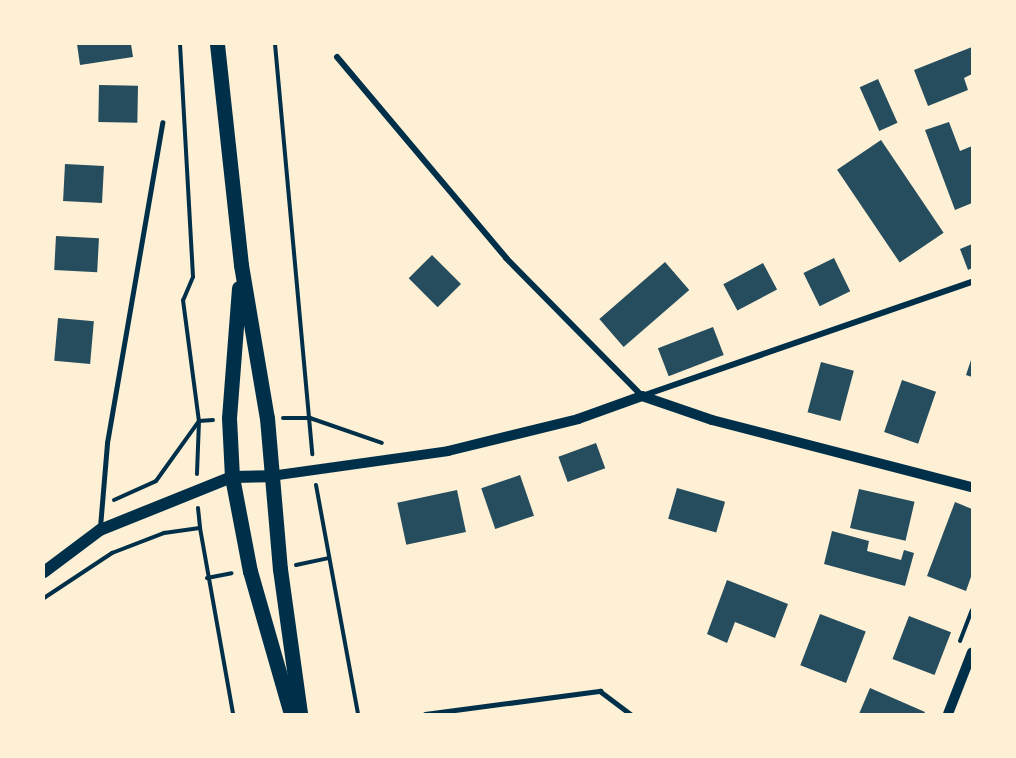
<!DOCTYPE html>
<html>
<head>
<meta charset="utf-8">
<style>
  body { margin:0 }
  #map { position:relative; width:1016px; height:758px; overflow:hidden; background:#fdf0d5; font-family:Arial,sans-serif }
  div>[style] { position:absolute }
  .building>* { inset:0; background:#264d5e; transform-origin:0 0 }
  .path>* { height:4px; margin:-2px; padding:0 2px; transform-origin:2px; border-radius:2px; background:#003049 }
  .service>* { height:4.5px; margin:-2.25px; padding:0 2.25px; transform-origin:2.25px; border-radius:2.25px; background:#003049 }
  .minor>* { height:6px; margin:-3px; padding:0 3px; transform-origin:3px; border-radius:3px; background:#003049 }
  .tertiary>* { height:10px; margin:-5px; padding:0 5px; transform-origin:5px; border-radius:5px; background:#003049 }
  .secondary>* { height:12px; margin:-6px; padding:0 6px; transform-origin:6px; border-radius:6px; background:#003049 }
  .primary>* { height:15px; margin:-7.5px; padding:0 7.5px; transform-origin:7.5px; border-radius:7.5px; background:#003049 }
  span { translate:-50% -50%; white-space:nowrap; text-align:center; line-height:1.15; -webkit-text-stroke:6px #fdf0d5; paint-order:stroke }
  .frame { position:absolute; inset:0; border:45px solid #fdf0d5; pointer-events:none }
</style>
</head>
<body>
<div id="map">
  <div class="building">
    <i style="clip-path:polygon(77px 44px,131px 44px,133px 57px,80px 65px)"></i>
    <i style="clip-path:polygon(972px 47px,972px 74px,964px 78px,968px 90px,928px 106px,914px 70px)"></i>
    <i style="left:878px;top:79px;width:48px;height:20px;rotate:66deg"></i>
    <i style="left:99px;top:85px;width:39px;height:37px;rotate:1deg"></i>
    <i style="clip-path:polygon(949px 122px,960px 151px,972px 146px,972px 203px,955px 210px,925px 130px)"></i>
    <i style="left:881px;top:140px;width:112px;height:53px;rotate:56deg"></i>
    <i style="left:65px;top:164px;width:39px;height:37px;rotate:3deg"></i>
    <i style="left:56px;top:236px;width:43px;height:34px;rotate:3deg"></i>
    <i style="clip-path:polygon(972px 244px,972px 268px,968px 270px,960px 249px)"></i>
    <i style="left:432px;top:255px;width:41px;height:33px;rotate:45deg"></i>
    <i style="left:834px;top:258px;width:37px;height:34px;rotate:64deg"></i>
    <i style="left:665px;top:262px;width:37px;height:87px;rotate:49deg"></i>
    <i style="left:763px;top:263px;width:30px;height:45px;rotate:62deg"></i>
    <i style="left:58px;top:318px;width:36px;height:43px;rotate:5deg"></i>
    <i style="left:713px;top:327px;width:30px;height:59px;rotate:69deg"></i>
    <i style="clip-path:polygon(972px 357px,972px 377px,966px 375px)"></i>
    <i style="left:821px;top:362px;width:34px;height:52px;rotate:15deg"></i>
    <i style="left:902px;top:380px;width:36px;height:55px;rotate:19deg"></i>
    <i style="left:596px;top:443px;width:27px;height:40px;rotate:70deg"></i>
    <i style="left:520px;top:475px;width:43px;height:41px;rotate:71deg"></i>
    <i style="left:677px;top:488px;width:50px;height:32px;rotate:16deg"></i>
    <i style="left:859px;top:489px;width:57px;height:40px;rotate:13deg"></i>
    <i style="left:457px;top:490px;width:43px;height:61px;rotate:78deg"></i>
    <i style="clip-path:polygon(955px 502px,972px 509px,972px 574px,966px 591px,927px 576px)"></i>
    <i style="clip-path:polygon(832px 531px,869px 541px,867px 551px,901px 560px,904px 550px,914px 553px,905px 586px,824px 564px)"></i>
    <i style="clip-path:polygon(727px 580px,788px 604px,775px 638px,735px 622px,727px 643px,707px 634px)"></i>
    <i style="left:820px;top:614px;width:49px;height:55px;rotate:21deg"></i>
    <i style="left:909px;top:616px;width:45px;height:46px;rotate:21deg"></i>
    <i style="clip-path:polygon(870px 688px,925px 712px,924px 714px,859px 714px)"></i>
  </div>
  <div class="path">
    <i style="left:180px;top:44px;width:233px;rotate:86.8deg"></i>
    <i style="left:193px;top:277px;width:25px;rotate:113deg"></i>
    <i style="left:183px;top:300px;width:122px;rotate:82.5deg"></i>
    <i style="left:199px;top:421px;width:53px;rotate:92.2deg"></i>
    <i style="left:275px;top:44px;width:412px;rotate:84.8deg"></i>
    <i style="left:283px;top:418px;width:27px"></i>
    <i style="left:310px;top:418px;width:76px;rotate:19.1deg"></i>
    <i style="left:316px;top:485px;width:233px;rotate:79.6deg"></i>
    <i style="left:114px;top:500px;width:46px;rotate:-24.3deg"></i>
    <i style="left:156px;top:481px;width:74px;rotate:-54.4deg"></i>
    <i style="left:199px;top:421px;width:14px;rotate:-4deg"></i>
    <i style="left:198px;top:508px;width:20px;rotate:84deg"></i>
    <i style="left:296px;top:565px;width:33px;rotate:-12deg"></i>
    <i style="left:207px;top:578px;width:25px;rotate:-11deg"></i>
    <i style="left:44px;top:598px;width:82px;rotate:-33.5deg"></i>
    <i style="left:112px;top:553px;width:56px;rotate:-21deg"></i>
    <i style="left:164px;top:533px;width:36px;rotate:-8deg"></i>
    <i style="left:200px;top:528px;width:189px;rotate:79.9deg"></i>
    <i style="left:960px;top:641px;width:33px;rotate:-69deg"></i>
  </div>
  <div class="service">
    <i style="left:100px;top:527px;width:84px;rotate:-85.2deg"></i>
    <i style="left:107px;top:443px;width:325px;rotate:-80.2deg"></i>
    <i style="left:425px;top:714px;width:177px;rotate:-7.5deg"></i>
    <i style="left:600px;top:691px;width:39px;rotate:37deg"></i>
  </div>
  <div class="minor">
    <i style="left:337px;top:57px;width:263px;rotate:49.9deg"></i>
    <i style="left:506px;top:258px;width:194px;rotate:45.4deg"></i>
    <i style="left:642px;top:396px;width:349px;rotate:-19.1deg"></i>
  </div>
  <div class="tertiary">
    <i style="left:271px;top:476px;width:179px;rotate:-8deg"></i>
    <i style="left:448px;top:451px;width:134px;rotate:-13.8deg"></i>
    <i style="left:578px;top:419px;width:68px;rotate:-19.8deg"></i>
    <i style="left:642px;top:396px;width:74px;rotate:18.9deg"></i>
    <i style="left:712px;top:420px;width:268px;rotate:14.5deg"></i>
    <i style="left:948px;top:714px;width:66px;rotate:-68.8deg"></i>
  </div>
  <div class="secondary">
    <i style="left:44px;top:572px;width:70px;rotate:-36.9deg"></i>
    <i style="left:100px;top:530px;width:142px;rotate:-21.9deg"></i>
    <i style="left:232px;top:477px;width:39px;rotate:-1deg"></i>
  </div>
  <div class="primary">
    <i style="left:217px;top:44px;width:222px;rotate:83.8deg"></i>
    <i style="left:241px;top:265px;width:155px;rotate:80.4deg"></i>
    <i style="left:267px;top:418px;width:152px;rotate:85.1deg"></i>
    <i style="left:280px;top:569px;width:146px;rotate:82.1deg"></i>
    <i style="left:239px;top:288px;width:130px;rotate:94.4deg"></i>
    <i style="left:229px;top:418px;width:59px;rotate:87.1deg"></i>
    <i style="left:232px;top:477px;width:96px;rotate:79.2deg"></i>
    <i style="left:250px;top:571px;width:149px;rotate:74deg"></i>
  </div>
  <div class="frame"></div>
</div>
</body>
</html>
